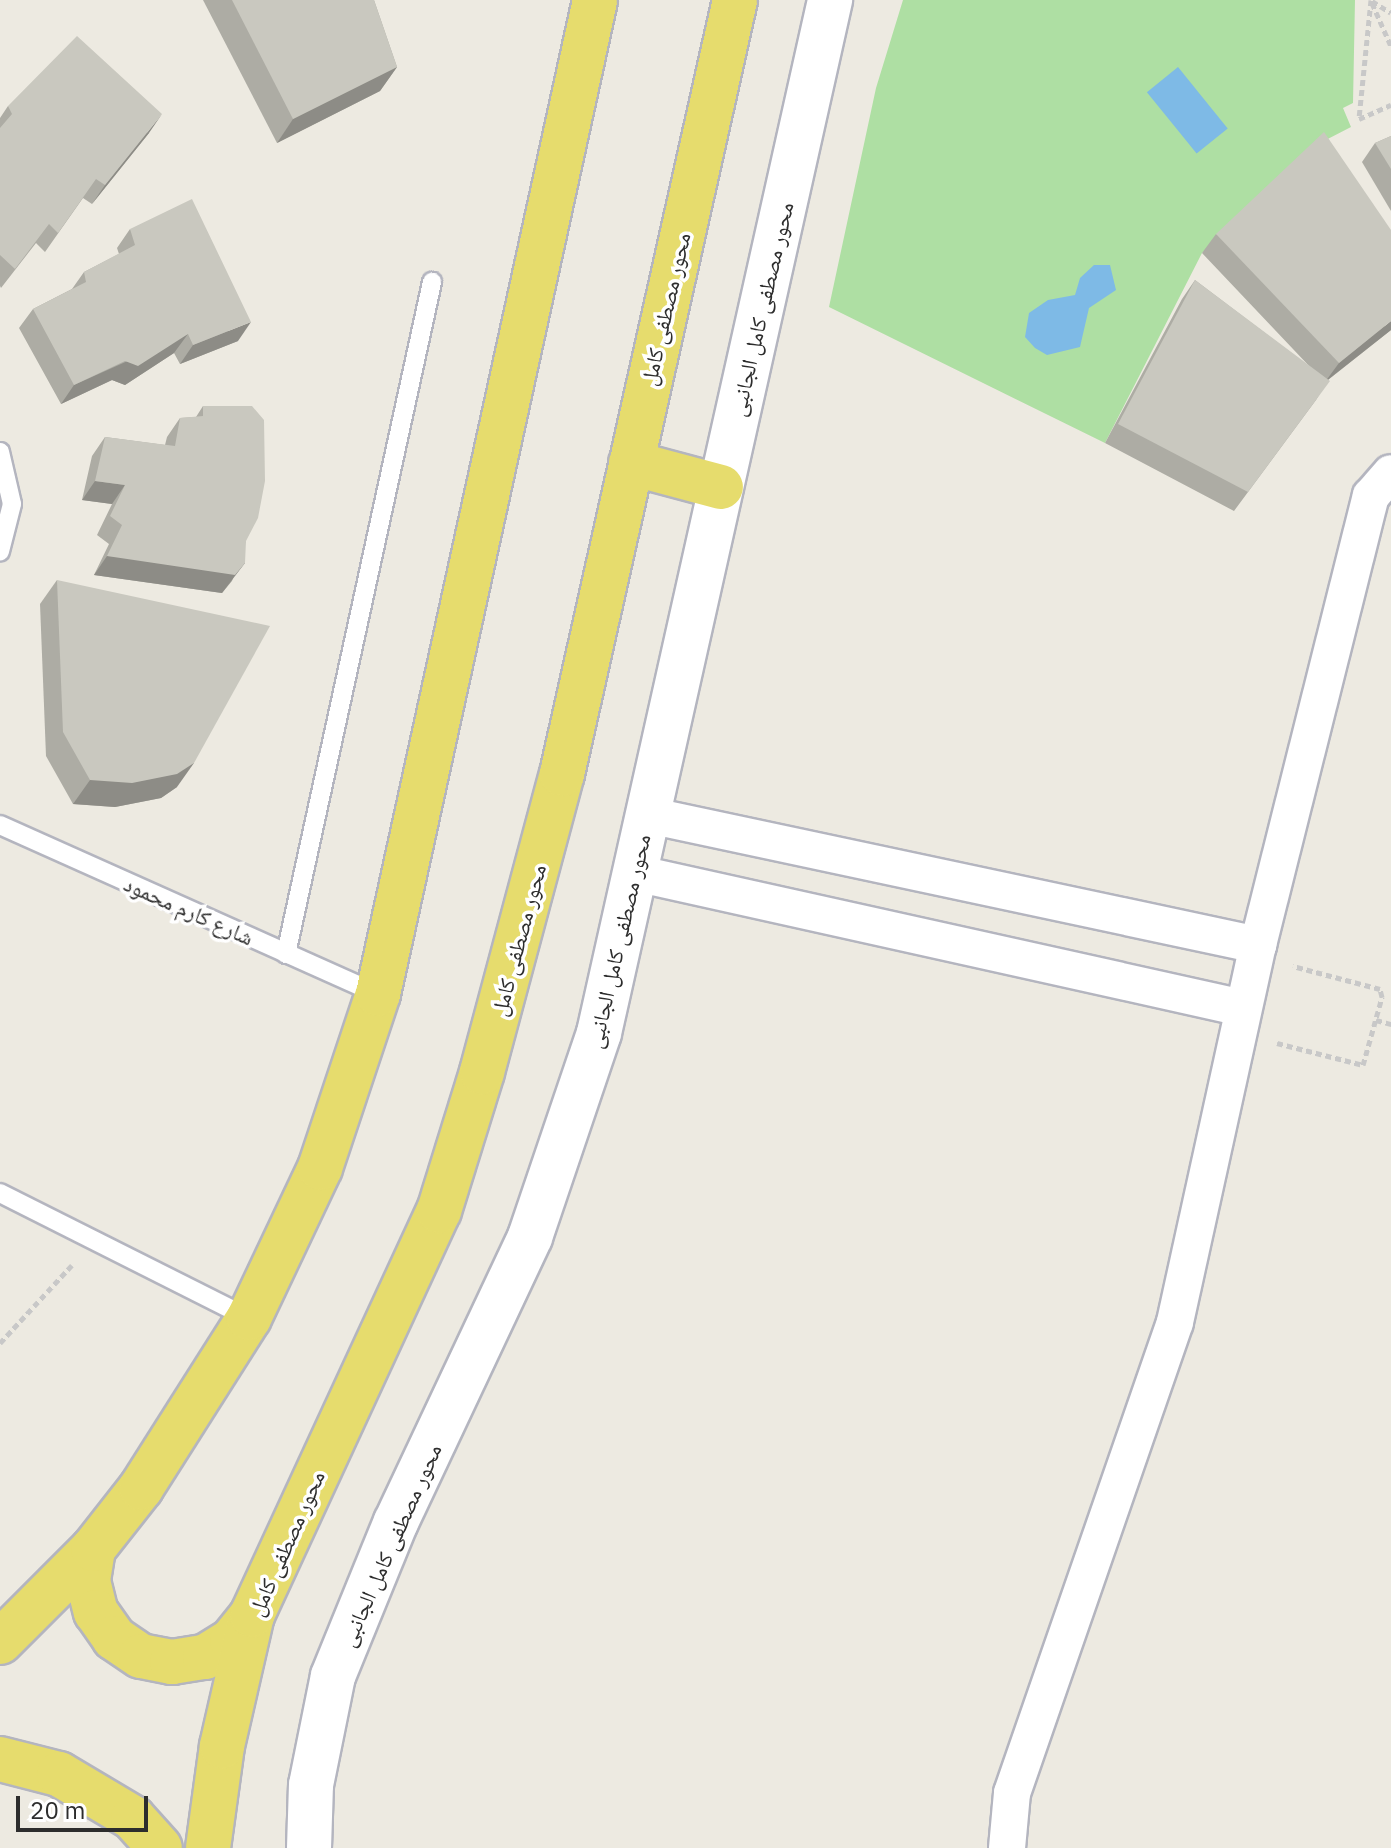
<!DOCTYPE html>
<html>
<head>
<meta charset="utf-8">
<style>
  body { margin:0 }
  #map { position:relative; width:1391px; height:1848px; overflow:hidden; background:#edeae1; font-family:"IBM Plex Sans","Noto Naskh Arabic",sans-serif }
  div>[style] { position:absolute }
  .green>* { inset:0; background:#aedfa3 }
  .water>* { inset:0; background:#7ebae6; transform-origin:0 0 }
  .path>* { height:5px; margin-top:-2.5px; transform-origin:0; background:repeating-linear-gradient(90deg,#c8c8c8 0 6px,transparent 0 10px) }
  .roads { filter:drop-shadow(2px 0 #b4b5bf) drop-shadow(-2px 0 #b4b5bf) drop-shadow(0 2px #b4b5bf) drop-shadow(0 -2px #b4b5bf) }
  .lane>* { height:18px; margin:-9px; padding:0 9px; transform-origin:9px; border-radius:9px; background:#fff }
  .street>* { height:36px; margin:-18px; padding:0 18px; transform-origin:18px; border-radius:18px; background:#fff }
  .secondary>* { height:44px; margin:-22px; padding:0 22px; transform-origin:22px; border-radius:22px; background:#fff }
  .primary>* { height:44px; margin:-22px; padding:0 22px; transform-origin:22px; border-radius:22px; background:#e6dc6d }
  .wall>* { inset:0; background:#adaca4 }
  .shaded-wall>* { inset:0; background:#8d8c86 }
  .building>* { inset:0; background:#c9c8bf }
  span { translate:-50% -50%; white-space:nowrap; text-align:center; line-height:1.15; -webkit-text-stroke:7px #fff; paint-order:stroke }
  .street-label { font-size:22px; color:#2d2d2d }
  .scale { position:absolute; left:16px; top:1796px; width:132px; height:36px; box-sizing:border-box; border:4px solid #2d2d2d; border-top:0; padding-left:10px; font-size:24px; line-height:28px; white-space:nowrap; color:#2d2d2d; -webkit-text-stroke:6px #fff; paint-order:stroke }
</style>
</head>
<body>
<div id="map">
  <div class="green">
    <i style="clip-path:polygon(903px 0,1355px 0,1353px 103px,1343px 108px,1351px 127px,1318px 144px,1202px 253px,1105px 443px,829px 307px,876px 88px)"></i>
  </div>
  <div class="water">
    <i style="left:1178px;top:67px;width:79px;height:40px;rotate:51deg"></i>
    <i style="clip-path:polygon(1094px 265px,1110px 265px,1116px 290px,1089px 308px,1080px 347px,1047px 355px,1035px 348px,1025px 337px,1029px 313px,1048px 300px,1075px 295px,1080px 278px)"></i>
  </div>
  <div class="path">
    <i style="left:1371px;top:0;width:120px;rotate:95.8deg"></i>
    <i style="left:1359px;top:119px;width:35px;rotate:-24deg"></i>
    <i style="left:1372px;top:1px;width:22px;rotate:32deg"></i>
    <i style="left:1372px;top:3px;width:47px;rotate:66.2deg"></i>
    <i style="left:1376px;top:1020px;width:16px;rotate:15deg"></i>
    <i style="left:1277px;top:1043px;width:89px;rotate:14.3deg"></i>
    <i style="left:1363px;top:1065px;width:71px;rotate:-74.4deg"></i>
    <i style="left:1382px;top:997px;width:8px;rotate:-104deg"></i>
    <i style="left:1380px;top:989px;width:90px;rotate:-165.2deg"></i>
    <i style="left:0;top:1343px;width:106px;rotate:-47.3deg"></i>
  </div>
  <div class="roads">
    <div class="lane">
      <i style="left:0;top:452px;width:53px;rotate:77deg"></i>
      <i style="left:12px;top:504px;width:49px;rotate:104.3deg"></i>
      <i style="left:0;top:825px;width:414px;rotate:24.1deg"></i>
      <i style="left:286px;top:954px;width:688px;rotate:-77.74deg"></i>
      <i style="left:0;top:1193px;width:279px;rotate:26.7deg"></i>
    </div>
    <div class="street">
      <i style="left:648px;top:815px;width:624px;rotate:12.03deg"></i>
      <i style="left:635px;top:873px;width:623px;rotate:12.52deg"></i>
      <i style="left:1007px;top:1848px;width:55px;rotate:-84.8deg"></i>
      <i style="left:1012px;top:1793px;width:498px;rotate:-70.9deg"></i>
      <i style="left:1175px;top:1322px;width:386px;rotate:-77.6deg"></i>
      <i style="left:1258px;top:945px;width:463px;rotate:-75.9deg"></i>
      <i style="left:1371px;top:496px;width:30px;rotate:-49deg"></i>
    </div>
    <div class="secondary">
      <i style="left:309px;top:1848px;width:63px;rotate:-88.2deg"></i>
      <i style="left:311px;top:1785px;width:111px;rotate:-78.6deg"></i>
      <i style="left:333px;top:1676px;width:166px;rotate:-67.8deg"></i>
      <i style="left:396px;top:1522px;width:315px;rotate:-64.8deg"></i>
      <i style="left:530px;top:1237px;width:215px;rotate:-71.3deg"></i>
      <i style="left:599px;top:1033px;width:1059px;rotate:-77.39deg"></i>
    </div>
    <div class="primary">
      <i style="left:631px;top:463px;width:93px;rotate:14.9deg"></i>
      <i style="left:93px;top:1549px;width:32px;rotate:99deg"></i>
      <i style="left:88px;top:1581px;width:32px;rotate:76deg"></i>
      <i style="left:96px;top:1612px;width:32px;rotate:55deg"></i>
      <i style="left:114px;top:1638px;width:32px;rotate:34deg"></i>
      <i style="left:141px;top:1656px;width:32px;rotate:11deg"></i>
      <i style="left:172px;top:1662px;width:33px;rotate:-9deg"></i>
      <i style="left:205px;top:1657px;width:32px;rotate:-32deg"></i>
      <i style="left:232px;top:1640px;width:32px;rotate:-51deg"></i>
      <i style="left:0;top:1642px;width:132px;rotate:-45deg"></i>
      <i style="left:93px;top:1549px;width:78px;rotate:-51.8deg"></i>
      <i style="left:141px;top:1488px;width:201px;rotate:-57.6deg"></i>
      <i style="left:249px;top:1318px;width:166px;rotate:-64.7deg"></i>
      <i style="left:320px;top:1168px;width:183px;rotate:-71.6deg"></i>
      <i style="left:378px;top:994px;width:1017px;rotate:-77.68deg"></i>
      <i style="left:0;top:1759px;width:61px;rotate:14.3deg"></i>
      <i style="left:59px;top:1774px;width:86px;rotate:30.7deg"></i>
      <i style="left:133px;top:1818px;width:40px;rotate:48deg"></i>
      <i style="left:208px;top:1848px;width:103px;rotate:-82.2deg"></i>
      <i style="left:222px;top:1746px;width:134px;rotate:-77.1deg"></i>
      <i style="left:252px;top:1615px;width:445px;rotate:-65.2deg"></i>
      <i style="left:439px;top:1211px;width:145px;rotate:-72.8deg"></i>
      <i style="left:482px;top:1072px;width:309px;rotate:-75deg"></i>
      <i style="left:562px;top:774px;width:793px;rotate:-77.4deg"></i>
    </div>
  </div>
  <div class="wall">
    <i style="clip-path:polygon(203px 0,374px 0,397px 67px,380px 91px,277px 143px)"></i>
    <i style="clip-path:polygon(8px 106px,149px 133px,92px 204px,83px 198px,45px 252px,36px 243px,1px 288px,0 286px,0 118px)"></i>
    <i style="clip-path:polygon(1391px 136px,1391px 211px,1362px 162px,1375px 143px)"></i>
    <i style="clip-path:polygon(130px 229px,238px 341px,180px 364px,174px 353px,125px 385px,112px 380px,61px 404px,19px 328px,33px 309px,72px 289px,84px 272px,119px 254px,117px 248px)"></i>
    <i style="clip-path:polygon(1216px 234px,1391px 330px,1328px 380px,1316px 400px,1234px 511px,1105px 443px,1182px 299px,1195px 280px,1311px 368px,1202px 253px)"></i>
    <i style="clip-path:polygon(203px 406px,246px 541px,232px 581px,222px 593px,94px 575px,109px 544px,97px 535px,112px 504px,82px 500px,92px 456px,105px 437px,165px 445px,167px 437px,180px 418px,196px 417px)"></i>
    <i style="clip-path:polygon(57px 580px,177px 787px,161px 798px,115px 807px,73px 804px,46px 756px,40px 604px)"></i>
  </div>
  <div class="shaded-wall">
    <i style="clip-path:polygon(397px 67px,380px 91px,277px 143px,293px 119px)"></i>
    <i style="clip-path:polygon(162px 114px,149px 133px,92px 204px,105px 185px)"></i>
    <i style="clip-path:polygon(1391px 321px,1391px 330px,1325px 382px,1339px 363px)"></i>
    <i style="clip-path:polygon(251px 322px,238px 341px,180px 364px,193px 345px)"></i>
    <i style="clip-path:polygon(188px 334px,174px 353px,125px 385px,112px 380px,61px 404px,74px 385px)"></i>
    <i style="clip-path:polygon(95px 481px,125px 485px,112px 504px,82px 500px)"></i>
    <i style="clip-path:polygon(107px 556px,245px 563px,222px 593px,94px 575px)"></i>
    <i style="clip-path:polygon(194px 763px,177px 787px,161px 798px,115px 807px,73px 804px,90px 780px)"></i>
  </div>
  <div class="building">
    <i style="clip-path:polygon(232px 0,374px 0,397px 67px,293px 119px)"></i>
    <i style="clip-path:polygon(77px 36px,162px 114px,105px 185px,96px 179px,58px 233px,49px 224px,15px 269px,0 255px,0 128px,12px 114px,8px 106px)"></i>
    <i style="clip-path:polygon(1324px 132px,1391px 230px,1391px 321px,1339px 363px,1216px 234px)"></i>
    <i style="clip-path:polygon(1391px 136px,1391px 169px,1375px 143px)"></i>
    <i style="clip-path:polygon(192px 199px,251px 322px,193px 345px,188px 334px,138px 366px,125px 361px,74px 385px,33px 309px,86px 282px,84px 272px,135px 245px,130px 229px)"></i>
    <i style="clip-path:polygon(1195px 280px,1330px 381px,1248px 492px,1118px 424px)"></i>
    <i style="clip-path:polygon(203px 406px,252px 406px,264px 420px,265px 481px,258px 518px,246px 541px,245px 563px,235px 575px,107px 556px,122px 525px,110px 516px,125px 485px,95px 481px,105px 437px,175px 446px,180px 418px,203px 416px)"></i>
    <i style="clip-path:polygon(57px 580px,270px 626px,194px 763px,177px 774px,132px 783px,90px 780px,63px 732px)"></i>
  </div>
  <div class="street-label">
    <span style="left:665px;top:309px;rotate:-77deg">محور مصطفى كامل</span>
    <span style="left:761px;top:309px;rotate:-77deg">محور مصطفى كامل الجانبى</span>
    <span style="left:189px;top:910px;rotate:24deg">شارع كارم محمود</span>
    <span style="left:518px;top:940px;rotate:-75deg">محور مصطفى كامل</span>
    <span style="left:618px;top:941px;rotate:-77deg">محور مصطفى كامل الجانبى</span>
    <span style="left:286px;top:1543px;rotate:-66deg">محور مصطفى كامل</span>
    <span style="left:390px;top:1545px;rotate:-66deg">محور مصطفى كامل الجانبى</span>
  </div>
  <div class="scale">20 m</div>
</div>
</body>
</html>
